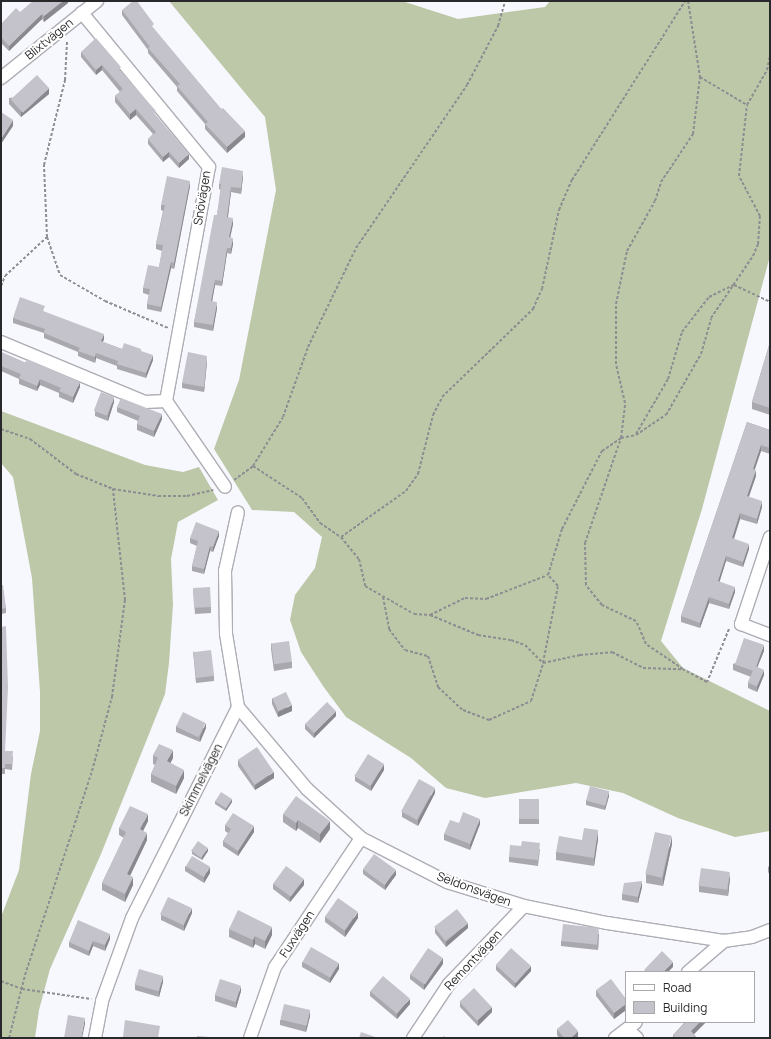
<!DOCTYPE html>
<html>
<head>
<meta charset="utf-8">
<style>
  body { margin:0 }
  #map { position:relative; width:771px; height:1039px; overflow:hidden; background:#f7f7fe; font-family:Manrope,sans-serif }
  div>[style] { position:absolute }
  .forest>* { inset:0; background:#bcc8a7 }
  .path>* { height:2px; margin-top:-1px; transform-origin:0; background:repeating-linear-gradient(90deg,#8d8d92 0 3px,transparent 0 5px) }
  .roads { filter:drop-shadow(1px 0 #aeadb5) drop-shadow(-1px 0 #aeadb5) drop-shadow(0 1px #aeadb5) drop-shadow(0 -1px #aeadb5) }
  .minor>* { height:12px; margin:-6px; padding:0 6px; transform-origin:6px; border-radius:6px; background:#fff }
  .wall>* { inset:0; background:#a9a8af; transform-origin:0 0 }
  .shaded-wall>* { inset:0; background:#89888e }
  .building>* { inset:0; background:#c4c3cb; transform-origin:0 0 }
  span { translate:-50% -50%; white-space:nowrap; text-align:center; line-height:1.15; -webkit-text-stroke:4px #fff; paint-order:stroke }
  .street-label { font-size:12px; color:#29292c }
  .frame { position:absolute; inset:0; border:2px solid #29292c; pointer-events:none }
  .legend { position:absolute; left:625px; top:971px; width:130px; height:52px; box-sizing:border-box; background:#fff; border:1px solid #a9a9ab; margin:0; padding:5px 7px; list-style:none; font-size:12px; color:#29292c }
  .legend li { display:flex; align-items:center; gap:8px; height:20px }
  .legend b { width:20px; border:1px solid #a9a9ab }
</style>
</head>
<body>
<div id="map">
  <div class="forest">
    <i style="clip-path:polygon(169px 1px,402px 1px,458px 19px,545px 7px,550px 1px,770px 1px,770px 256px,702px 509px,661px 641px,683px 668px,770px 711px,770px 831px,735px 837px,678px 818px,623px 793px,576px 783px,485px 798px,446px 788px,411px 758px,346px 717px,323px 686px,301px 652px,290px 620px,295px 595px,315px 568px,322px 537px,294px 512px,252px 510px,214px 449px,239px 380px,276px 190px,265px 117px)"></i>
    <i style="clip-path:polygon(1px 411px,145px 465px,183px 472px,199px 467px,218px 500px,178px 522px,171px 559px,173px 604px,169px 663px,165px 694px,101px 854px,50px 969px,39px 1010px,35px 1038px,1px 1038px,1px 917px,19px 870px,31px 774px,40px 731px,40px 692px,32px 578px,13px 477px,1px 463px)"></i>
  </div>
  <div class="path">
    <i style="left:688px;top:1px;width:77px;rotate:81deg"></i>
    <i style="left:47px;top:237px;width:40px;rotate:71.1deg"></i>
    <i style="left:60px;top:275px;width:52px;rotate:30deg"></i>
    <i style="left:105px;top:301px;width:69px;rotate:23.2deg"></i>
    <i style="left:1px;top:286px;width:11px;rotate:-68deg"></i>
    <i style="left:5px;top:276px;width:57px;rotate:-42.9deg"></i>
    <i style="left:47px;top:237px;width:72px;rotate:-92.4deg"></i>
    <i style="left:44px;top:165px;width:88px;rotate:-76.1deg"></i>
    <i style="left:65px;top:80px;width:39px;rotate:-87deg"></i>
    <i style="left:1px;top:429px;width:31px;rotate:19deg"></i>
    <i style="left:30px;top:439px;width:58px;rotate:37.3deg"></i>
    <i style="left:76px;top:474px;width:40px;rotate:22deg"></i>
    <i style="left:113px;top:489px;width:46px;rotate:8.8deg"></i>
    <i style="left:158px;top:496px;width:29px"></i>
    <i style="left:187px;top:496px;width:27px;rotate:-13deg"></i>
    <i style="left:636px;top:434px;width:64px;rotate:-59.8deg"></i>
    <i style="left:668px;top:379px;width:49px;rotate:-73.4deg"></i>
    <i style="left:682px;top:332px;width:44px;rotate:-52.4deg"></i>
    <i style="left:709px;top:297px;width:28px;rotate:-26deg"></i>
    <i style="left:734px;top:285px;width:40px;rotate:25deg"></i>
    <i style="left:253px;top:466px;width:59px;rotate:33.1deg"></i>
    <i style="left:302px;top:498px;width:31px;rotate:54deg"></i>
    <i style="left:320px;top:523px;width:25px;rotate:34deg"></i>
    <i style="left:341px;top:537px;width:28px;rotate:51deg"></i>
    <i style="left:359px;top:559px;width:28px;rotate:77deg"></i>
    <i style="left:365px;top:586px;width:56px;rotate:29.7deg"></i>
    <i style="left:414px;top:614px;width:16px;rotate:4deg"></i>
    <i style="left:430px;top:615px;width:52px;rotate:22.6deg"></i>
    <i style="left:478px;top:635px;width:33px;rotate:9deg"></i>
    <i style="left:511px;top:640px;width:15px;rotate:20deg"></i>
    <i style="left:525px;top:645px;width:25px;rotate:45deg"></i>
    <i style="left:543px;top:663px;width:38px;rotate:-12deg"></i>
    <i style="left:580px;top:655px;width:32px;rotate:-5deg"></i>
    <i style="left:612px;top:652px;width:35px;rotate:27deg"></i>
    <i style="left:643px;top:668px;width:38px;rotate:2deg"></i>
    <i style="left:234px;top:480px;width:24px;rotate:-36deg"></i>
    <i style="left:253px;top:466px;width:57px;rotate:-58.5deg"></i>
    <i style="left:283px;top:417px;width:74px;rotate:-70.3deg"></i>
    <i style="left:308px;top:347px;width:110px;rotate:-64.1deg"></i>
    <i style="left:356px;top:248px;width:197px;rotate:-55.7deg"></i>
    <i style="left:467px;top:85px;width:67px;rotate:-62.3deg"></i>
    <i style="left:498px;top:26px;width:26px;rotate:-74deg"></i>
    <i style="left:341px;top:537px;width:80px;rotate:-35.3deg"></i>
    <i style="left:406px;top:491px;width:21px;rotate:-55deg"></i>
    <i style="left:418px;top:474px;width:61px;rotate:-75.7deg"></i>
    <i style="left:433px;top:415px;width:20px;rotate:-63deg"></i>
    <i style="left:442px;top:397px;width:127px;rotate:-44deg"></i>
    <i style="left:533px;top:309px;width:22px;rotate:-66deg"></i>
    <i style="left:542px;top:289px;width:81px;rotate:-77.9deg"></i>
    <i style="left:559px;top:210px;width:33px;rotate:-67deg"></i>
    <i style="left:572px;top:180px;width:212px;rotate:-57.7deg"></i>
    <i style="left:383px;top:597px;width:33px;rotate:79deg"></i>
    <i style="left:389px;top:629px;width:26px;rotate:53deg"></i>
    <i style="left:405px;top:650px;width:24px;rotate:15deg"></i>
    <i style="left:428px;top:656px;width:33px;rotate:72deg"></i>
    <i style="left:438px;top:687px;width:34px;rotate:43deg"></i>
    <i style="left:463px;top:710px;width:28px;rotate:21deg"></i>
    <i style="left:489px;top:720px;width:46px;rotate:-24.3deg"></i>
    <i style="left:531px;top:701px;width:40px;rotate:-72deg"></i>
    <i style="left:543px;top:663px;width:78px;rotate:-79deg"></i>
    <i style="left:558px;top:586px;width:15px;rotate:-132deg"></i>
    <i style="left:430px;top:615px;width:39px;rotate:-26deg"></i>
    <i style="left:465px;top:598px;width:21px;rotate:3deg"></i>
    <i style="left:486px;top:599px;width:66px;rotate:-21.2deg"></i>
    <i style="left:548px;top:575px;width:48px;rotate:-73.1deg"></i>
    <i style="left:562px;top:529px;width:88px;rotate:-62.9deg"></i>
    <i style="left:602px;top:451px;width:23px;rotate:-34deg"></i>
    <i style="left:621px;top:438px;width:35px;rotate:-83deg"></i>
    <i style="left:625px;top:403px;width:40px;rotate:-103deg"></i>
    <i style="left:616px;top:364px;width:60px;rotate:-90deg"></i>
    <i style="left:616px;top:304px;width:54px;rotate:-78.3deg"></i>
    <i style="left:627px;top:251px;width:57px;rotate:-60.8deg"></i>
    <i style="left:655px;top:201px;width:20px;rotate:-72deg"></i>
    <i style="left:661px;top:182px;width:58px;rotate:-56.3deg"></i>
    <i style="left:693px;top:134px;width:57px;rotate:-83deg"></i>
    <i style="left:700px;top:77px;width:55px;rotate:30.8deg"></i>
    <i style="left:729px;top:629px;width:57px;rotate:112.5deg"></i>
    <i style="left:707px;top:682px;width:27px;rotate:-152deg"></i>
    <i style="left:683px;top:669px;width:45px;rotate:-146deg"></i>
    <i style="left:646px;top:644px;width:25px;rotate:-113deg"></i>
    <i style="left:636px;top:621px;width:38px;rotate:-155deg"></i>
    <i style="left:602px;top:605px;width:26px;rotate:-129deg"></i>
    <i style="left:586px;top:585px;width:42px;rotate:-91.4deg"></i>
    <i style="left:585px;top:543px;width:111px;rotate:-71.1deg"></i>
    <i style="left:621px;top:438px;width:15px;rotate:-11deg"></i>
    <i style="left:636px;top:435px;width:36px;rotate:-34deg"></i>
    <i style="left:666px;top:415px;width:70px;rotate:-60.2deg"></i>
    <i style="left:701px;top:354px;width:37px;rotate:-74deg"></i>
    <i style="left:711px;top:318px;width:75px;rotate:-55.9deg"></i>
    <i style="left:753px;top:256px;width:13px;rotate:-67deg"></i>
    <i style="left:758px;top:244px;width:28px;rotate:-86deg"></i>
    <i style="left:760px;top:216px;width:45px;rotate:-117.7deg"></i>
    <i style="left:739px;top:176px;width:71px;rotate:-83.6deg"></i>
    <i style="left:747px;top:105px;width:40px;rotate:-60.3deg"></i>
    <i style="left:767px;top:70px;width:14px;rotate:-78deg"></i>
    <i style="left:1px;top:981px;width:22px;rotate:21deg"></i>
    <i style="left:22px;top:989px;width:70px;rotate:8.2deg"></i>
    <i style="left:9px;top:1038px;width:65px;rotate:-75.7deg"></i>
    <i style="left:25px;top:975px;width:215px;rotate:-71.8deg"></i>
    <i style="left:92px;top:771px;width:77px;rotate:-74.9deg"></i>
    <i style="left:112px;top:697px;width:98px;rotate:-82.4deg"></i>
    <i style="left:125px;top:600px;width:112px;rotate:-96.2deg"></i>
  </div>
  <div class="roads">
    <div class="minor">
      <i style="left:1px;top:78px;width:123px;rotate:-38.7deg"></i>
      <i style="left:1px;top:342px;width:156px;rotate:22.6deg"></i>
      <i style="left:145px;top:402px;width:21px;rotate:-3deg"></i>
      <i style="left:166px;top:401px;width:238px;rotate:-79.6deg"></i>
      <i style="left:209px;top:167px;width:200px;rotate:-129.5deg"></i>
      <i style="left:166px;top:401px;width:104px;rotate:55.5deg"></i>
      <i style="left:770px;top:537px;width:92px;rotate:108.4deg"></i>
      <i style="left:741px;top:624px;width:31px;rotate:21deg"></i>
      <i style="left:238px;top:707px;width:107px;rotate:49.9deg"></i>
      <i style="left:307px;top:789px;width:73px;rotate:42.2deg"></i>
      <i style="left:361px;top:838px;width:97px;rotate:27.1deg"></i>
      <i style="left:447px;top:882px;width:81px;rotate:17.3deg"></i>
      <i style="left:524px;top:906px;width:85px;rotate:11.6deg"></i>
      <i style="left:607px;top:923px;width:118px;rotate:8.7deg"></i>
      <i style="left:724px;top:941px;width:28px;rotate:-8deg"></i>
      <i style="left:752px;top:937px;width:19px;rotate:-21deg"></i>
      <i style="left:688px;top:972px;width:48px;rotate:-40.7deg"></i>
      <i style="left:628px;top:1030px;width:12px;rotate:42deg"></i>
      <i style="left:95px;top:1038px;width:38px;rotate:-79deg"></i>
      <i style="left:102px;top:1001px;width:88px;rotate:-70.1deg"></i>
      <i style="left:132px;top:918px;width:236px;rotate:-63.3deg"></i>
      <i style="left:238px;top:707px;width:74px;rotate:-99.3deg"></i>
      <i style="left:226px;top:634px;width:63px;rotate:-90.9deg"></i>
      <i style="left:225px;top:571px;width:60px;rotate:-77.6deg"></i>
      <i style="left:250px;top:1038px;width:75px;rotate:-70.6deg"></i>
      <i style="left:275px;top:967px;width:155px;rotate:-56.3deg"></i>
      <i style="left:413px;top:1038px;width:65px;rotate:-56.3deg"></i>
      <i style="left:449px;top:984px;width:108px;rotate:-46.1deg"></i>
      <i style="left:615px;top:1038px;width:26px;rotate:-37deg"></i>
    </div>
  </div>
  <div class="wall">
    <i style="clip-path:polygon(68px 1px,68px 3px,44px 22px,42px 19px,9px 51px,1px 43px,1px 24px,20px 12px)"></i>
    <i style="clip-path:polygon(122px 10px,154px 30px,245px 137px,227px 153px,205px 129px,205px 124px,177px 91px,177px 87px,148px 53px,148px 50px,122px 15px)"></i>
    <i style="clip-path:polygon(81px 52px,121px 71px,189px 159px,179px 168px,169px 157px,163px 162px,148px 144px,148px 139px,153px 134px,136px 115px,130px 120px,115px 102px,115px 96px,120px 92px,102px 70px,96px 75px,81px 57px)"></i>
    <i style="clip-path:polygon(49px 94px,21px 117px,9px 104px,9px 98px)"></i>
    <i style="clip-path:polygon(243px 176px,241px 194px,231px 192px,228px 217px,233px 224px,230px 238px,233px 244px,231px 254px,227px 253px,222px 286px,215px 285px,212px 302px,217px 308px,213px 331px,194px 327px,194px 322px,217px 215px,221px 190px,219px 189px,219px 184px)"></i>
    <i style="clip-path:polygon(190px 186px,174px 269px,171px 268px,161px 312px,147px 309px,147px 304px,149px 295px,143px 293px,143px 288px,159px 267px,162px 251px,156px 249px,156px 244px,163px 211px,161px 210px,161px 205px)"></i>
    <i style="clip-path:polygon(45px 312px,104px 339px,103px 342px,122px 349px,141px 351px,153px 360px,146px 378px,117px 369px,117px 366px,96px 358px,95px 363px,78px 356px,78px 352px,44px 338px,44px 333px,13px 323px,13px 318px)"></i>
    <i style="clip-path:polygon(770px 342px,770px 415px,752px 409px,752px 402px)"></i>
    <i style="clip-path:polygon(1px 352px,80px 387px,73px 403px,59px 397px,59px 393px,40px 385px,37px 391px,19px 384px,19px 379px,1px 371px)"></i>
    <i style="clip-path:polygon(207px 361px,204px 392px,182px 388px,182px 383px)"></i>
    <i style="clip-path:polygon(114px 402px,108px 421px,95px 416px,95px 411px)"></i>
    <i style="clip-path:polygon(117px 407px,162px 419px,154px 437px,137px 430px,137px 424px,138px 421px,117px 412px)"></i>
    <i style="clip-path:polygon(747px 422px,770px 430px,770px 454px,761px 451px,754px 470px,756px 476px,749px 497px,762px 507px,757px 524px,740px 519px,734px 539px,749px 549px,743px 567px,726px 561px,719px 582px,735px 592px,729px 609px,709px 603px,700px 628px,681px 622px,681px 616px)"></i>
    <i style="clip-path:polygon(219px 536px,213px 552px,210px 551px,204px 574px,192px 571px,192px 566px,197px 546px,190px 543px,190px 538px)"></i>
    <i style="clip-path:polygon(1px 585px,6px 608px,6px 613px,1px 614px)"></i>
    <i style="clip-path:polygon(193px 588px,211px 607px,211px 613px,195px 614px)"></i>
    <i style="clip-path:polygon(1px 627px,5px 751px,13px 757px,12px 770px,5px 769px,5px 774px,2px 774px,1px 782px)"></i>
    <i style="clip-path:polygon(271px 643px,292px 662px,292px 668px,274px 671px,271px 649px)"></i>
    <i style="clip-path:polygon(193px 651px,214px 676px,214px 681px,196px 683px)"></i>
    <i style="clip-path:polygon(764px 651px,757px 667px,764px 675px,757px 692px,748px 688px,748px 683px,751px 677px,733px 670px,733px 664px)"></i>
    <i style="clip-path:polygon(272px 698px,292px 711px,278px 717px,272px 704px)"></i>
    <i style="clip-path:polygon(336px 716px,314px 738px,305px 729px,305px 724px)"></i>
    <i style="clip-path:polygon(176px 726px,206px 728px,200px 742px,176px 732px)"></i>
    <i style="clip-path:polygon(153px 755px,173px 758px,170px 763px,184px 778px,176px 794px,151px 782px,151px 774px,155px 765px,153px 764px)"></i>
    <i style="clip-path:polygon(238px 760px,274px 778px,255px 790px,238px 766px)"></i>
    <i style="clip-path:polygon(384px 770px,371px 791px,355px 781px,355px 776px)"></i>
    <i style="clip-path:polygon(435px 793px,418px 826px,402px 817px,402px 812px)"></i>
    <i style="clip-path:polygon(609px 796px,605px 810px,586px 805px,586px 800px)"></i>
    <i style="left:519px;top:799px;width:20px;height:25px"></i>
    <i style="clip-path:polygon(215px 801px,232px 802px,226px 811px,215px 804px)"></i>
    <i style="clip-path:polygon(283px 814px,330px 829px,320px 843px,298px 828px,296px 831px,283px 822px)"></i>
    <i style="clip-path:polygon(148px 821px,143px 831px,147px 840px,130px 876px,133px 885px,125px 902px,102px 890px,102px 883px,124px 838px,119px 835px,119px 828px)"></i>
    <i style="clip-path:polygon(459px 823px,480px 824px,470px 850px,444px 840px,444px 834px)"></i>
    <i style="clip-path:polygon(225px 825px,254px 832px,238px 856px,223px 846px,223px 841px,228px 833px,225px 831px)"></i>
    <i style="clip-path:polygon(598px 839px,594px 866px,556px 860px,556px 852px,582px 840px)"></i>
    <i style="clip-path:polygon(672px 844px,663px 886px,646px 883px,646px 874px)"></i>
    <i style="clip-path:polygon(540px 849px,538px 866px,509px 862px,509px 857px)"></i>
    <i style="clip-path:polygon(192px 851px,208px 851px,202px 860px,192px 854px)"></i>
    <i style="clip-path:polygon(770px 865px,770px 875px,768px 872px,768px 867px)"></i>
    <i style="clip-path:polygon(185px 866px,210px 873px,204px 883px,185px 871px)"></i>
    <i style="clip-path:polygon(363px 869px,396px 875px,385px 890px,363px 874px)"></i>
    <i style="clip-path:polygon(730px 878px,728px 896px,699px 892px,699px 886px)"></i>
    <i style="clip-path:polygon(273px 884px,304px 885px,290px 902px,273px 889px)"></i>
    <i style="clip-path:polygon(642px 887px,638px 903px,622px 900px,622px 894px)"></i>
    <i style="clip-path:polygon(192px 913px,184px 931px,161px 920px,161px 915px)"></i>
    <i style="clip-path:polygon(325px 917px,358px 918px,345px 937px,325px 922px)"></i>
    <i style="clip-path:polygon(435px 928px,468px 928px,446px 947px,435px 933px)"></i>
    <i style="clip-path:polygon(229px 929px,272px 935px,265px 949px,255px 944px,253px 948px,229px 937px)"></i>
    <i style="clip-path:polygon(599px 934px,598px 950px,561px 946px,561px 941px)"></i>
    <i style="clip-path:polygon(110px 939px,105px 951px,93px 946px,89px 956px,69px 947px,69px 942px)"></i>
    <i style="clip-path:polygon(302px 962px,339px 969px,330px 983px,302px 967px)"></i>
    <i style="clip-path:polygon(443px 964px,424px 990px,410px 979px,410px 974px)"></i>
    <i style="clip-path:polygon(496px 965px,531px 971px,515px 988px,496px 970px)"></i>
    <i style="clip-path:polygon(163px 982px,159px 997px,135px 990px,135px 984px)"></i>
    <i style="clip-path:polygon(596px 990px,626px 999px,626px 1010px,614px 1019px,596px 996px)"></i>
    <i style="clip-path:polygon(241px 991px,236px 1008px,215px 1001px,215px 995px)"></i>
    <i style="clip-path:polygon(370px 991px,410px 1004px,397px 1019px,370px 996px)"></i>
    <i style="clip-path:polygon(460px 1002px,492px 1012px,478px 1026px,460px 1007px)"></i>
    <i style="clip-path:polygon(310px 1016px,306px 1032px,280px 1025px,280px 1020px)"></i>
    <i style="clip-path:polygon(683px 1022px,706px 1022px,694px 1034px,697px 1038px,673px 1038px,673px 1035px,684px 1023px)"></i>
    <i style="clip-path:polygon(557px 1029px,578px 1037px,577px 1038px,559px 1038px,557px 1035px)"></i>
  </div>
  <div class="shaded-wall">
    <i style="clip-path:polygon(63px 1px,68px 1px,68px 3px,44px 22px,44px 16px)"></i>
    <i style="clip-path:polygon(42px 14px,42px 19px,9px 51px,9px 46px)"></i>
    <i style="clip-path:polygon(102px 65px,102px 70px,96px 75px,96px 70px)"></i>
    <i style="clip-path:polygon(49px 88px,49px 94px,21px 117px,21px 112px)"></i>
    <i style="clip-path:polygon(136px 109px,136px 115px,130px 120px,130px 114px)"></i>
    <i style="clip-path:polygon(13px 120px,13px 126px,1px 144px,1px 139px)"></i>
    <i style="clip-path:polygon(245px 131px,245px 137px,227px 153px,227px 147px)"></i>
    <i style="clip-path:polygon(169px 152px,169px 157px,163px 162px,163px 157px)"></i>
    <i style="clip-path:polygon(189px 154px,189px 159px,179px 168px,179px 163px)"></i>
    <i style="clip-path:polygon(243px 171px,243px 176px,241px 194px,241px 188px)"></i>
    <i style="clip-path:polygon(190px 181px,190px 186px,174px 269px,174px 263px)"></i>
    <i style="clip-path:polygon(231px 187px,231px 192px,227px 223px,227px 217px)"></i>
    <i style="clip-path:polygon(233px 218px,233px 224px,229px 243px,229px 237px)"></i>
    <i style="clip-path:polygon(233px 238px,233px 244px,231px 254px,231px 248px)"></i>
    <i style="clip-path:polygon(227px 248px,227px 253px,222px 286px,222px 281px)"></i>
    <i style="clip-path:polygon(171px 262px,171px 268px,161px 312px,161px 307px)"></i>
    <i style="clip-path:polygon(215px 280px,215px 285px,211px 307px,211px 301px)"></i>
    <i style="clip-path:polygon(217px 302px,217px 308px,213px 331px,213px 325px)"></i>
    <i style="clip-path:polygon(104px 334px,104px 339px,101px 346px,101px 341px)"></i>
    <i style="clip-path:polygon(96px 353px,96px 358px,95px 363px,95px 357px)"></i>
    <i style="clip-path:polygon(153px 355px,153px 360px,146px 378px,146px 373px)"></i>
    <i style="clip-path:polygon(207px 356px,207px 361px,204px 392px,204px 387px)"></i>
    <i style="clip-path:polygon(40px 379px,40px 385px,37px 391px,37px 386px)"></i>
    <i style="clip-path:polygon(80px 382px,80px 387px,73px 403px,73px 397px)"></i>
    <i style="clip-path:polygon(114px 397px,114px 402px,108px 421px,108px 416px)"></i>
    <i style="clip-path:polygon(162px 414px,162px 419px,154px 437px,154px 431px)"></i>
    <i style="clip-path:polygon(761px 445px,761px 451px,753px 475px,753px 469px)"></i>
    <i style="clip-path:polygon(756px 470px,756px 476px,747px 501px,747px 496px)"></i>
    <i style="clip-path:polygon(762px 501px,762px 507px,757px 524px,757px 519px)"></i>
    <i style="clip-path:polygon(740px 513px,740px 519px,732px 544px,732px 538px)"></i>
    <i style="clip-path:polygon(219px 531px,219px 536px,213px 552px,213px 547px)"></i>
    <i style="clip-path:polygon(749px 544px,749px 549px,743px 567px,743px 562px)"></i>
    <i style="clip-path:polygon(210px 546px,210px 551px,204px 574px,204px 569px)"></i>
    <i style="clip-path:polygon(726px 556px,726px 561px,718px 587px,718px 581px)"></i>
    <i style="clip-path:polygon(735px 587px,735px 592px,729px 609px,729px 604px)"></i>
    <i style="clip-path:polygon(709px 597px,709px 603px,700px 628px,700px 623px)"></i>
    <i style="clip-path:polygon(764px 645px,764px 651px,753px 678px,753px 672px)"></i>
    <i style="clip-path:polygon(764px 670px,764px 675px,757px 692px,757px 686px)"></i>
    <i style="clip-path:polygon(292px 705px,292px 711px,278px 717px,278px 712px)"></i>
    <i style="clip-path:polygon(336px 711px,336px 716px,314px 738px,314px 733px)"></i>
    <i style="clip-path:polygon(206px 723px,206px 728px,200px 742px,200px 737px)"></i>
    <i style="clip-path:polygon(173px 750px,173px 758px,167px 770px,167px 761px)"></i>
    <i style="clip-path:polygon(384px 764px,384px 770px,371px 791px,371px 786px)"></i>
    <i style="clip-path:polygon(184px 770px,184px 778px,176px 794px,176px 786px)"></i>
    <i style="clip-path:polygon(274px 772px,274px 778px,255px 790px,255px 785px)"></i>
    <i style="clip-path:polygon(435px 788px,435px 793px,418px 826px,418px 820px)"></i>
    <i style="clip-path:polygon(609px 791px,609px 796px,605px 810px,605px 805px)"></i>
    <i style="clip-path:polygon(232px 799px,232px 802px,226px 811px,226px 808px)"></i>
    <i style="clip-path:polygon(148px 814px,148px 821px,140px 837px,140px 829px)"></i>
    <i style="clip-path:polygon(480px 819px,480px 824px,470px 850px,470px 844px)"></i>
    <i style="clip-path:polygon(298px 820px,298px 828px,296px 831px,296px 823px)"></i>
    <i style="clip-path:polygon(330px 821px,330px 829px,320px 843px,320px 834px)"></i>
    <i style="clip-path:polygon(254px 826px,254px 832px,238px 856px,238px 851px)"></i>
    <i style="clip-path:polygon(598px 830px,598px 839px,594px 866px,594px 858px)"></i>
    <i style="clip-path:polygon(147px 833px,147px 840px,127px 882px,127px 874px)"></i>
    <i style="clip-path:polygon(672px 836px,672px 844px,663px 886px,663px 878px)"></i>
    <i style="clip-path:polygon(208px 848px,208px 851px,202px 860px,202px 857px)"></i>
    <i style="clip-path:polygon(210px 867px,210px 873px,204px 883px,204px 877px)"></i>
    <i style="clip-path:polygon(396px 870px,396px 875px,385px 890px,385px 884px)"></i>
    <i style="clip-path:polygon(730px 872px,730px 878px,728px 896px,728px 890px)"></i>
    <i style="clip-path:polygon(133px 877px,133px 885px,125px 902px,125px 894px)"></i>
    <i style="clip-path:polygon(304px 879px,304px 885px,290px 902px,290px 897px)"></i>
    <i style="clip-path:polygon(642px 881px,642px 887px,638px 903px,638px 897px)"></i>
    <i style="clip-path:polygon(192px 908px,192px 913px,184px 931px,184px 925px)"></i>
    <i style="clip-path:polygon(358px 912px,358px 918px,345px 937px,345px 931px)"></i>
    <i style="clip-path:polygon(468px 923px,468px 928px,446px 947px,446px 942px)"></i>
    <i style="clip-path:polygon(272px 927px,272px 935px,265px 949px,265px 941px)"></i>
    <i style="clip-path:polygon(599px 928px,599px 934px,598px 950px,598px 945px)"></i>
    <i style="clip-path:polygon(110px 934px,110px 939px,105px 951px,105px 945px)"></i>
    <i style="clip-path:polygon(255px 936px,255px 944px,253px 948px,253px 940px)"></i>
    <i style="clip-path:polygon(93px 941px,93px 946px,89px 956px,89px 951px)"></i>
    <i style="clip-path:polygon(443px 958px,443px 964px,424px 990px,424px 984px)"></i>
    <i style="clip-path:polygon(673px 962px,673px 967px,668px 972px,663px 972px)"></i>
    <i style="clip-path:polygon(339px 963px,339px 969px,330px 983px,330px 978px)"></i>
    <i style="clip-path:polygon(531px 966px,531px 971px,515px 988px,515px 983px)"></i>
    <i style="clip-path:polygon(163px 976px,163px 982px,159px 997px,159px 992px)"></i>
    <i style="clip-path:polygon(241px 986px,241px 991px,236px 1008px,236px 1002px)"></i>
    <i style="clip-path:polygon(410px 999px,410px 1004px,397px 1019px,397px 1013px)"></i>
    <i style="clip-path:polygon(626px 1004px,626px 1010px,614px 1019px,614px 1013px)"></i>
    <i style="clip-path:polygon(492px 1007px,492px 1012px,478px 1026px,478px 1020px)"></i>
    <i style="clip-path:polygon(310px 1010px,310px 1016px,306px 1032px,306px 1026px)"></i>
    <i style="clip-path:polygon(85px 1018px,85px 1024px,82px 1038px,81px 1038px)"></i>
    <i style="clip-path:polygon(700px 1022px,706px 1022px,691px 1037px,691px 1031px)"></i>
    <i style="clip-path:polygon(578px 1031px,578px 1037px,577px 1038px,571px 1038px)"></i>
  </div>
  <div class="building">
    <i style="clip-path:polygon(33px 1px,63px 1px,44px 16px,42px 14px,9px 46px,1px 37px,1px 24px,16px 8px,20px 12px)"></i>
    <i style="clip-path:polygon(133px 1px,137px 1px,154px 24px,152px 26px,221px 109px,223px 108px,245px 131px,227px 147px,205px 124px,208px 122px,177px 86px,180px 84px,148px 48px,150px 47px,122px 10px)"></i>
    <i style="clip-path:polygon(96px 38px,121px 67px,119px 69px,156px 111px,154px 113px,189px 154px,179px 163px,169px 152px,163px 157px,148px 139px,156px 132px,136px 109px,130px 114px,115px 96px,123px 89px,102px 65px,96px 70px,81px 52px)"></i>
    <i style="left:37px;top:75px;width:18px;height:36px;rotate:47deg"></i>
    <i style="clip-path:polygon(1px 112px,13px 120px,1px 139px)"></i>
    <i style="clip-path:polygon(222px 167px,243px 171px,241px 188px,231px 187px,227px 217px,233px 218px,229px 237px,233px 238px,231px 248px,227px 248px,222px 281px,215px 280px,211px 301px,217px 302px,213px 325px,194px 322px,214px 215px,217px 215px,221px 184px,219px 184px)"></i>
    <i style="clip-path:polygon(167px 176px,190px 181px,174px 263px,171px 262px,161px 307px,147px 304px,150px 289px,143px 288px,148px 265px,159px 267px,163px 245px,156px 244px,165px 205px,161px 205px)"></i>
    <i style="clip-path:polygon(20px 297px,45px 306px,43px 311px,104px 334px,101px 341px,122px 349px,124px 343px,141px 349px,141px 351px,153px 355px,146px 373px,117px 364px,118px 361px,96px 353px,95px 357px,78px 351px,80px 348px,44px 333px,45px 329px,13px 318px)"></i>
    <i style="clip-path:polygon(770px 342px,770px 408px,752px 402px)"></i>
    <i style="clip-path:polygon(1px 352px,25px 363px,27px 359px,80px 382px,73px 397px,59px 391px,61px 388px,40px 379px,37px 386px,19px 378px,21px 374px,1px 366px)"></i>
    <i style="clip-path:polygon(188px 352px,207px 356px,204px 387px,182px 383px)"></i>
    <i style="left:101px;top:392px;width:14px;height:20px;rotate:21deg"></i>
    <i style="clip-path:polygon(121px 398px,162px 414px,154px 431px,137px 424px,140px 416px,117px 407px)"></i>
    <i style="clip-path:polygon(747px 422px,770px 430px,770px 448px,761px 445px,753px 469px,756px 470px,747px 496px,762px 501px,757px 519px,740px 513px,732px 538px,749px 544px,743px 562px,726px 556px,718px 581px,735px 587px,729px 604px,709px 597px,700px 623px,681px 616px)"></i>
    <i style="clip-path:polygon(196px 522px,219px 531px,213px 547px,210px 546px,204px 569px,192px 566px,198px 541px,190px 538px)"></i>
    <i style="clip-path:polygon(1px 585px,3px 585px,6px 608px,1px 609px)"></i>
    <i style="left:210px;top:587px;width:20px;height:17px;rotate:87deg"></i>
    <i style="clip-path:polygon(6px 626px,8px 688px,5px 751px,13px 751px,12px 764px,5px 764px,5px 768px,2px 768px,1px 776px,1px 627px)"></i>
    <i style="left:744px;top:638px;width:21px;height:28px;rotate:19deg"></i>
    <i style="left:289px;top:641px;width:21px;height:18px;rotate:82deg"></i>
    <i style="left:211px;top:650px;width:26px;height:18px;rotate:83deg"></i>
    <i style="left:755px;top:666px;width:10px;height:18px;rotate:24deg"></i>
    <i style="left:286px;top:692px;width:14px;height:15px;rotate:65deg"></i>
    <i style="left:327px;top:702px;width:13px;height:31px;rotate:45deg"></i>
    <i style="left:183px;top:712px;width:25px;height:16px;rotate:26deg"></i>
    <i style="clip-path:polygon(159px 744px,173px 750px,167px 761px,184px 770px,176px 786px,151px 774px,158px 758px,153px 755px)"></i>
    <i style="left:257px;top:747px;width:30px;height:23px;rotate:56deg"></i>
    <i style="left:368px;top:754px;width:19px;height:26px;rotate:32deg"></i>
    <i style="left:419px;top:779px;width:18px;height:37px;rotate:29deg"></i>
    <i style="left:590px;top:786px;width:20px;height:15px;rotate:15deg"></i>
    <i style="left:221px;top:792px;width:13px;height:11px;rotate:32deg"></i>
    <i style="clip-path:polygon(296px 796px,330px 821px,320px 834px,298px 820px,296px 823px,283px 814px)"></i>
    <i style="left:519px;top:799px;width:20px;height:20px"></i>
    <i style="clip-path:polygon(130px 806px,148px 814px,140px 829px,147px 833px,127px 874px,133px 877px,125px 894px,102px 883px,126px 832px,119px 828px)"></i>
    <i style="clip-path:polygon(463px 812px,480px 819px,470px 844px,444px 834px,450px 820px,459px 823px)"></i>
    <i style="clip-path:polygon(233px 813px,254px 826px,238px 851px,223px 841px,231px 829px,225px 825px)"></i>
    <i style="clip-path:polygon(584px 828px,598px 830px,594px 858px,556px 852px,559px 836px,582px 840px)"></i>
    <i style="left:655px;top:832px;width:17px;height:43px;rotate:13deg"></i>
    <i style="left:198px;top:841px;width:12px;height:12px;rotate:35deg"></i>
    <i style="clip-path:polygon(522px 841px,540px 843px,538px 860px,509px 857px,510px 845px,521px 846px)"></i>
    <i style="left:374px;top:854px;width:27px;height:19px;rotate:36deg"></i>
    <i style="left:192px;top:856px;width:21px;height:12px;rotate:31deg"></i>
    <i style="left:286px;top:866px;width:22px;height:22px;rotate:36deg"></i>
    <i style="left:701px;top:868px;width:29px;height:18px;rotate:8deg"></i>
    <i style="clip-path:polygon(642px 881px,638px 897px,622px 894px,624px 883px)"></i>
    <i style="left:168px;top:897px;width:26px;height:19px;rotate:25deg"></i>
    <i style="left:338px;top:898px;width:24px;height:23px;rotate:35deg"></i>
    <i style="left:457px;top:909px;width:18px;height:29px;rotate:52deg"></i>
    <i style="clip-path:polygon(238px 910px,272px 927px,265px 941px,255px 936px,253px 940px,229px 929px)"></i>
    <i style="clip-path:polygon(78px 920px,110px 934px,105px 945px,93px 941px,89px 951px,69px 942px)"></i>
    <i style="left:563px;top:924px;width:36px;height:17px;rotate:6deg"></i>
    <i style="left:311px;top:947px;width:32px;height:17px;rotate:30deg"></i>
    <i style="left:428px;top:948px;width:18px;height:32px;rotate:34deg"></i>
    <i style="left:511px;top:948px;width:27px;height:23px;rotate:42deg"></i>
    <i style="clip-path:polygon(662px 951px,673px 962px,663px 972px,646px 972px,644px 970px)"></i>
    <i style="left:139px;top:969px;width:25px;height:16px;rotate:16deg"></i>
    <i style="left:383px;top:976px;width:35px;height:20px;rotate:40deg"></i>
    <i style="left:220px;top:979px;width:22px;height:17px;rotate:18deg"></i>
    <i style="clip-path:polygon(611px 979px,626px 999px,626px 1004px,614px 1013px,596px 990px)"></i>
    <i style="left:474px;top:988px;width:26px;height:20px;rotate:47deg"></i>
    <i style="left:284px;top:1004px;width:27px;height:16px;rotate:13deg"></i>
    <i style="clip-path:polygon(68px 1015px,85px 1018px,81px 1038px,64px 1038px)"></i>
    <i style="clip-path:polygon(125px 1020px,160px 1026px,158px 1038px,131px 1038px,123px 1037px)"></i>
    <i style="clip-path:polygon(568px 1020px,578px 1031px,571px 1038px,564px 1038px,557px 1029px)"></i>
    <i style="clip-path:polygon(686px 1022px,700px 1022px,691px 1031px,697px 1038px,676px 1038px,673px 1035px)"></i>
    <i style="clip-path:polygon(361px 1032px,378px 1038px,359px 1038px)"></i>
    <i style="clip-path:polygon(197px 1036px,223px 1038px,197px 1038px)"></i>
    <i style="clip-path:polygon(444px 1036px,447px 1038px,442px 1038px)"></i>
  </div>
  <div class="street-label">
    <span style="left:49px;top:39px;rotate:-39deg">Blixtvägen</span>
    <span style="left:202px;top:198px;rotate:-81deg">Snövägen</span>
    <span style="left:201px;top:780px;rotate:-63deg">Skimmelvägen</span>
    <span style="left:474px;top:889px;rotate:20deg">Seldonsvägen</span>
    <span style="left:297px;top:934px;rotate:-57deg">Fuxvägen</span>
    <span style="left:473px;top:960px;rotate:-47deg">Remontvägen</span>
  </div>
  <div class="frame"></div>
  <ul class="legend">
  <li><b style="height:5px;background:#fff"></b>Road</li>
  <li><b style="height:11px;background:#c4c3cb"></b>Building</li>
  </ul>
</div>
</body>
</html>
